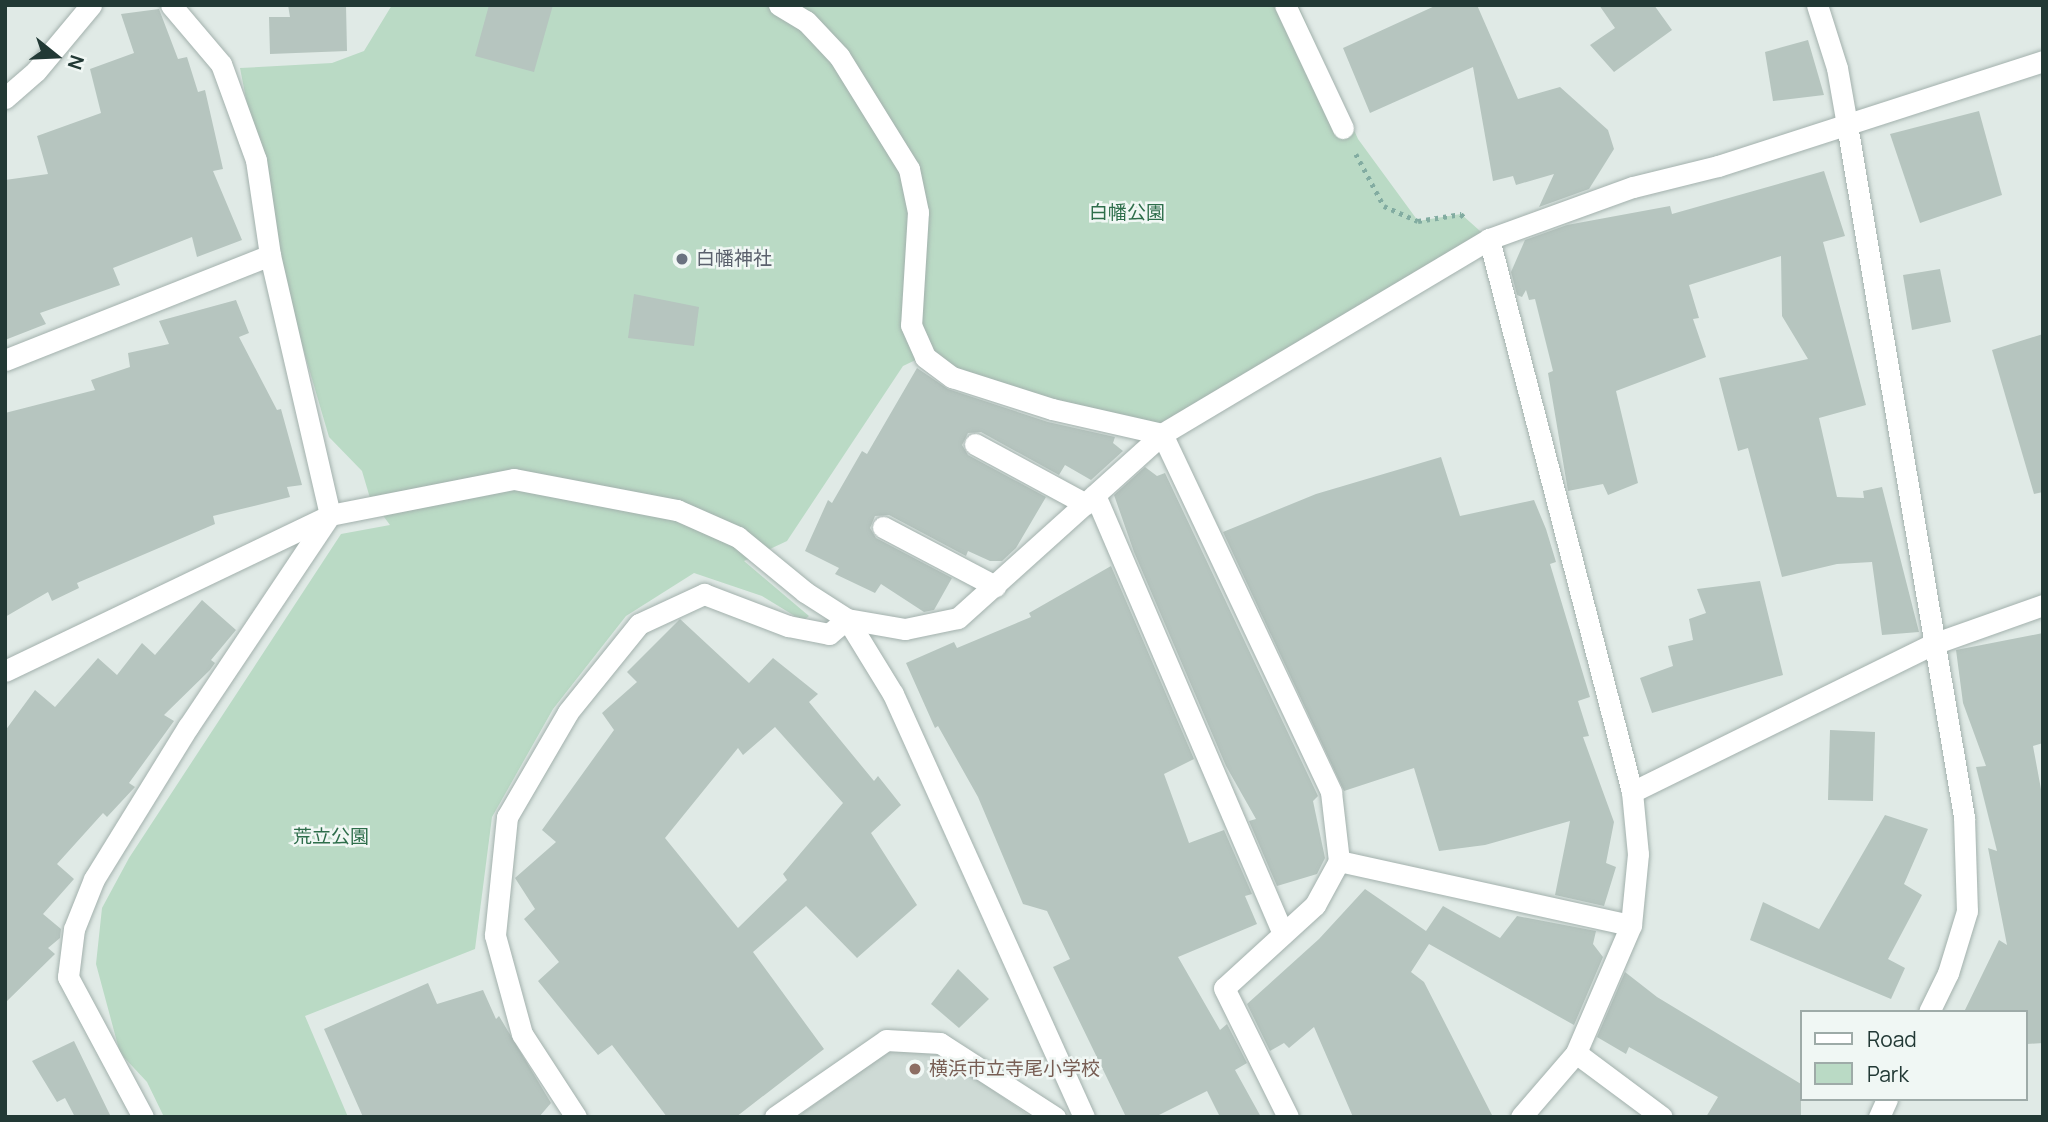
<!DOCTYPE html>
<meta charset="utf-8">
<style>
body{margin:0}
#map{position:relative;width:2048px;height:1122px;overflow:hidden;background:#e0eae6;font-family:Manrope,"Noto Sans JP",sans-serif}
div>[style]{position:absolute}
.built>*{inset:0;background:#cedad5}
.green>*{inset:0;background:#badac5}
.building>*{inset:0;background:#b6c5bf}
.path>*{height:4.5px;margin-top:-2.25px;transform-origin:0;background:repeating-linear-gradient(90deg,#82aca1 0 3.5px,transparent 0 8.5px)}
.roads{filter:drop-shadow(0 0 2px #a3b1ad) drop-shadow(0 0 2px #a3b1ad)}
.lane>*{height:21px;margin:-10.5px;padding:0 10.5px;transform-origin:10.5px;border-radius:10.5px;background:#fff}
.street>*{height:21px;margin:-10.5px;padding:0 10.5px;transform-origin:10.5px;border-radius:10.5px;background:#fff}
.secondary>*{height:21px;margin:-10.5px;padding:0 10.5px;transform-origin:10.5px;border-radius:10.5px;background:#fff}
.dots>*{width:19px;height:19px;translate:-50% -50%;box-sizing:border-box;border:4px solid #f0f7f4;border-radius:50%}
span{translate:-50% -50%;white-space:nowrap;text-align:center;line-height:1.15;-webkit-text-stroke:5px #f0f7f4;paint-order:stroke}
.park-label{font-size:19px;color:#2e6e4b}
.worship-label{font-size:19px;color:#5b616d}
.left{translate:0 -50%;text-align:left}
.education-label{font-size:19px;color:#785e54}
.frame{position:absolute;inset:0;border:7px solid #223935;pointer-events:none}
.legend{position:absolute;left:1800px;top:1010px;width:228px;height:91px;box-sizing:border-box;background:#f0f7f4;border:2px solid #9eaba8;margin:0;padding:9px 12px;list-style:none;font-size:21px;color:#223935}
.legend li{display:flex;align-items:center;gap:14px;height:35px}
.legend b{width:35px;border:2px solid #9eaba8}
.north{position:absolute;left:21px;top:21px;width:70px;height:70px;-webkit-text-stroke:5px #f0f7f4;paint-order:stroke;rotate:108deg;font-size:19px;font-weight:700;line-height:28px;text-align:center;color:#223935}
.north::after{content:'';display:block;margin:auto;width:24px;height:32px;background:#223935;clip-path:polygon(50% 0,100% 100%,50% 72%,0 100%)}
</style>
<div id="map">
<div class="built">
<i style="clip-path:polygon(890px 1050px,940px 1053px,1031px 1117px,797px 1117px)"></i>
</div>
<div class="green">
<i style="clip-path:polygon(392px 5px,1298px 5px,1358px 139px,1418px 221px,1461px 214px,1489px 239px,1162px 434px,1052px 409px,924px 356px,903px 366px,787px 541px,744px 561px,809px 616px,803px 621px,762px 596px,694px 573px,626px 616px,553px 709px,492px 817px,475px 949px,305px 1016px,348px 1117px,164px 1117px,147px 1082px,120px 1053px,96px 964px,102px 908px,129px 858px,341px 534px,390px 525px,370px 498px,362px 471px,329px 437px,279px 266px,240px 68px,332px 63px,364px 51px)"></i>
</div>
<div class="building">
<i style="clip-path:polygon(288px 5px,346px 5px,347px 51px,270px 54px,269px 17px,290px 17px)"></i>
<i style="clip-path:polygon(489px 5px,553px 5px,534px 72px,475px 56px)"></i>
<i style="clip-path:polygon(1437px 5px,1477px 5px,1518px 99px,1560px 87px,1608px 130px,1614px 149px,1589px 189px,1539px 207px,1554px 174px,1516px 185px,1513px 176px,1493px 181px,1473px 67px,1370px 113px,1343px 48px)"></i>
<i style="clip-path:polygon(1599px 5px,1654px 5px,1672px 30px,1614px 72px,1590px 45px,1615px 28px)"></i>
<i style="clip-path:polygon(159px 9px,178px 59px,187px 57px,198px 92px,205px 90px,223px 169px,213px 171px,242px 240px,197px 257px,192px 237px,113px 268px,120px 285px,40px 313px,46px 324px,5px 340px,5px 180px,48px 174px,37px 136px,101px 113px,90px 69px,134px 53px,121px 14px)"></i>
<i style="clip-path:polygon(1808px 40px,1824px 95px,1773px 101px,1765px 52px)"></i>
<i style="clip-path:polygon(1979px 111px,2002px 195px,1920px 223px,1890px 134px)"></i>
<i style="clip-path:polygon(1824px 171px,1845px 236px,1823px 242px,1866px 405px,1819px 418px,1837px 497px,1864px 498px,1863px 491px,1882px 487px,1919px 632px,1882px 635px,1872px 562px,1837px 564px,1782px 577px,1748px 448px,1738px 451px,1719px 378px,1808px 359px,1782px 316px,1781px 256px,1689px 285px,1699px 318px,1693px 319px,1706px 357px,1616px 391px,1638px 483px,1608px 495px,1603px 484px,1568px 491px,1548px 373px,1553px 371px,1535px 299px,1529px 300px,1526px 290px,1522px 297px,1517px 295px,1511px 272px,1525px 240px,1567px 225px,1670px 206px,1672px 214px)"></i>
<i style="clip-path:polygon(1940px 269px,1951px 322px,1912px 330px,1903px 275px)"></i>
<i style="clip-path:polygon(634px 294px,699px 307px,694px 346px,628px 338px)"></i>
<i style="clip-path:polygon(236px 300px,249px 333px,239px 337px,277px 410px,281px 409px,302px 485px,287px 487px,290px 497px,213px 516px,215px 524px,77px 583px,79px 588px,52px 601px,48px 592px,5px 617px,5px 413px,95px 390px,91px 380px,130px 367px,128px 353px,169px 344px,159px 321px)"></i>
<i style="clip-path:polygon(2043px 334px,2043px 492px,2034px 494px,1992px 350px)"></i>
<i style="clip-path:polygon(917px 368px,948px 389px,1048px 422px,1115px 437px,1113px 443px,1123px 451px,1091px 480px,1065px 465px,1059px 475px,981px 432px,968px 433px,962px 445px,968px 455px,1046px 497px,1016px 548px,1002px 561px,990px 561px,968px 551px,966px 556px,889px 515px,875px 516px,870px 528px,876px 538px,952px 578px,934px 610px,924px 612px,881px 584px,875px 593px,835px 574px,839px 568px,805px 551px,828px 500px,832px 503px,862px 451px,867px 454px)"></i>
<i style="clip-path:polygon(1441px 457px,1460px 516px,1534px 500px,1546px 529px,1556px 562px,1550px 564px,1590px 697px,1578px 701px,1589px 736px,1583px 737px,1614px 822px,1606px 863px,1616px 867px,1604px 906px,1555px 895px,1570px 821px,1485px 845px,1439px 851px,1414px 768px,1344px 791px,1223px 532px,1316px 494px)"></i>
<i style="clip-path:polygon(1145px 467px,1157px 476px,1165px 473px,1318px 796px,1313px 801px,1325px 858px,1317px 874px,1277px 886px,1249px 821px,1256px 819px,1226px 766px,1134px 552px,1114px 495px)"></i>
<i style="clip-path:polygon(1111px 566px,1194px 759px,1164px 774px,1189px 843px,1224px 830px,1252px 894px,1245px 896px,1257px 924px,1178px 957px,1220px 1030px,1227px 1024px,1247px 1063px,1235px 1070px,1261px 1117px,1220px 1117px,1207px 1091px,1155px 1117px,1126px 1117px,1053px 967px,1070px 959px,1047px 911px,1023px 904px,978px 797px,938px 726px,935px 728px,906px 663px,954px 642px,957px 648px,1031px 617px,1029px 613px)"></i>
<i style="clip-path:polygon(1760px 581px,1783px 675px,1652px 713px,1640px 678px,1673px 666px,1668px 646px,1693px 640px,1689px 619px,1706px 613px,1697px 589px)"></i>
<i style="clip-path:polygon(202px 600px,236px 630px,211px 660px,215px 663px,210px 670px,164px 715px,174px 721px,129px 783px,135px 787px,107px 817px,103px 813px,57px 864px,74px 879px,43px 914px,61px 929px,60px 938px,48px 948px,55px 954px,5px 1003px,5px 731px,35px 690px,55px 707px,98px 658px,117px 675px,142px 643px,155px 655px)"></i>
<i style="clip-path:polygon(evenodd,680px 619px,749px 683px,773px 658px,818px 694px,809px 702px,874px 781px,878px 776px,901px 805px,871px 833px,917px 905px,857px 958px,806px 906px,753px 952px,824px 1049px,736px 1117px,667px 1117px,612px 1045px,598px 1055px,538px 981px,559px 962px,524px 919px,535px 909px,515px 878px,556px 842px,542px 830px,614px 730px,602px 713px,637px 682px,627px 672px,680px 619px,775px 727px,843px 803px,783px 874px,787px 880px,738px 928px,665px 838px,738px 748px,743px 755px,775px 727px)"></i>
<i style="clip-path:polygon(2043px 633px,2043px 743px,2033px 746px,2043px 800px,2043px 1043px,2027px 1044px,2025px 1012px,1964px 1012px,1999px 940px,2007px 945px,1988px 848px,1997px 851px,1976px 767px,1986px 766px,1963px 703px,1956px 650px)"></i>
<i style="clip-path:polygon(1830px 730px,1875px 732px,1873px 801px,1828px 800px)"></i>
<i style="clip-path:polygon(1885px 815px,1928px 829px,1904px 884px,1922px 895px,1888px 959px,1905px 968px,1891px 999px,1750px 940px,1763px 902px,1819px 929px)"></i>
<i style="clip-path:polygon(1365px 889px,1426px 931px,1443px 906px,1500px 938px,1517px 916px,1596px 931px,1593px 944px,1603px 957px,1574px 1025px,1429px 944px,1411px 972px,1424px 982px,1493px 1117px,1353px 1117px,1314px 1027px,1289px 1048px,1284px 1043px,1270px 1051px,1247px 1004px,1319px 939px)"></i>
<i style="clip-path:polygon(958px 969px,989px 999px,959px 1028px,931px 1004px)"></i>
<i style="clip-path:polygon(1625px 972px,1657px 997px,1801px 1084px,1801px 1117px,1706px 1117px,1718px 1097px,1629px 1047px,1626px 1054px,1597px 1037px)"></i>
<i style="clip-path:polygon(428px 983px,437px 1004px,483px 990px,496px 1019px,499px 1016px,551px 1103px,539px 1117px,363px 1117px,324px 1029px)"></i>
<i style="clip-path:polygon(74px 1041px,111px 1117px,75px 1117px,65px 1098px,57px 1102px,32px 1061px)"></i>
</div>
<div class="path">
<i style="left:1356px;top:154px;width:59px;rotate:61.7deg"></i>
<i style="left:1384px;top:206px;width:37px;rotate:24deg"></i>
<i style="left:1418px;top:221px;width:44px;rotate:-9.2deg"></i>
<i style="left:1461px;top:214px;width:6px;rotate:45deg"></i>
</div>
<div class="roads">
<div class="lane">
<i style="left:1162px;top:434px;width:396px;rotate:64.7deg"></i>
<i style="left:1331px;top:792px;width:69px;rotate:83.4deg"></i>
<i style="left:1339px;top:861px;width:50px;rotate:118.6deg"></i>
<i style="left:1315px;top:905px;width:123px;rotate:137.6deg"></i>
<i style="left:1224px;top:988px;width:144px;rotate:63.6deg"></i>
<i style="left:975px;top:444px;width:126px;rotate:28.4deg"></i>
<i style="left:1095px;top:495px;width:477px;rotate:66.8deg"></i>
<i style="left:883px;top:527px;width:127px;rotate:27.8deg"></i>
<i style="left:1339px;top:861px;width:299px;rotate:12.4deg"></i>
</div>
<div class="street">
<i style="left:779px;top:5px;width:31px;rotate:31deg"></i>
<i style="left:806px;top:21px;width:48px;rotate:46.7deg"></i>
<i style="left:839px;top:56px;width:133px;rotate:58.2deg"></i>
<i style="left:909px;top:169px;width:44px;rotate:78.2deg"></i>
<i style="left:918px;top:212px;width:113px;rotate:93.5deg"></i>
<i style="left:911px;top:325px;width:35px;rotate:66deg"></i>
<i style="left:925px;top:357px;width:34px;rotate:37deg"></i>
<i style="left:952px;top:377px;width:105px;rotate:17.7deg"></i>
<i style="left:1052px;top:409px;width:113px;rotate:12.8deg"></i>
<i style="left:1285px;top:5px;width:136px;rotate:64.8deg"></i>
<i style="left:1817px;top:5px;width:66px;rotate:72.4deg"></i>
<i style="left:1837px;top:68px;width:58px;rotate:80deg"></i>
<i style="left:1847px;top:125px;width:702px;rotate:80.4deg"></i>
<i style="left:1964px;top:817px;width:94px;rotate:88.2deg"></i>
<i style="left:1967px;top:911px;width:65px;rotate:107deg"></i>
<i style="left:1948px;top:973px;width:43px;rotate:116deg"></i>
<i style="left:5px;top:98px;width:41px;rotate:-41.1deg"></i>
<i style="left:36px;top:71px;width:86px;rotate:-50.2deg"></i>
<i style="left:1489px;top:239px;width:571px;rotate:75.5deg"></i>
<i style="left:1632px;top:792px;width:62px;rotate:84.5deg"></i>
<i style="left:1638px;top:854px;width:71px;rotate:95.6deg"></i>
<i style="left:1631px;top:925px;width:139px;rotate:113.3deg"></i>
<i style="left:1576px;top:1053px;width:84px;rotate:130.7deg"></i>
<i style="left:5px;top:360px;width:285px;rotate:-21.6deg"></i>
<i style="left:330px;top:515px;width:187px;rotate:-11.1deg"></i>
<i style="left:514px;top:479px;width:166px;rotate:10.8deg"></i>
<i style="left:677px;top:510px;width:67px;rotate:23.9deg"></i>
<i style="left:738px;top:537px;width:87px;rotate:39.4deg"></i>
<i style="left:805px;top:592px;width:50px;rotate:32.7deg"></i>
<i style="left:847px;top:619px;width:59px;rotate:9.8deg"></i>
<i style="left:905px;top:629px;width:54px;rotate:-11.7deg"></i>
<i style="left:958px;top:618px;width:275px;rotate:-42deg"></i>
<i style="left:1162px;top:434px;width:381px;rotate:-30.8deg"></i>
<i style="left:1489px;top:239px;width:153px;rotate:-19.9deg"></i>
<i style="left:1633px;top:187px;width:88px;rotate:-13.9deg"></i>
<i style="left:1718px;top:166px;width:342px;rotate:-17.9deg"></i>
<i style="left:847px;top:619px;width:88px;rotate:58.5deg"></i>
<i style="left:893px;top:694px;width:464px;rotate:65.7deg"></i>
<i style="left:1632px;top:792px;width:335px;rotate:-26.2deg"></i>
<i style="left:1933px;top:644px;width:117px;rotate:-19.5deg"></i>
<i style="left:1576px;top:1053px;width:107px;rotate:36.7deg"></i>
<i style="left:143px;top:1117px;width:159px;rotate:-118.2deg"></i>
<i style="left:68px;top:977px;width:48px;rotate:-82.9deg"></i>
<i style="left:74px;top:929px;width:54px;rotate:-68.2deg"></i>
<i style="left:94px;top:879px;width:179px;rotate:-58.3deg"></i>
<i style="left:188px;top:727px;width:255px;rotate:-56.2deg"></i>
<i style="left:330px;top:515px;width:267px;rotate:-103deg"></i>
<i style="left:270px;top:255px;width:96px;rotate:-98.4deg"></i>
<i style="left:256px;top:160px;width:102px;rotate:-110deg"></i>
<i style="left:221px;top:64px;width:77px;rotate:-130.3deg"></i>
<i style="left:576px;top:1117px;width:99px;rotate:-123deg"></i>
<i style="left:522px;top:1034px;width:103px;rotate:-105.3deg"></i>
<i style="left:495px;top:935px;width:119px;rotate:-84.2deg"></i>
<i style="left:507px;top:817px;width:121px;rotate:-59.8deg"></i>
<i style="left:568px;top:712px;width:113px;rotate:-51.1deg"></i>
<i style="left:639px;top:624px;width:72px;rotate:-24.8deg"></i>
<i style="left:704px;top:594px;width:90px;rotate:20.9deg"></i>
<i style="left:788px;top:626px;width:42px;rotate:11deg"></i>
<i style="left:829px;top:634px;width:23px;rotate:-40deg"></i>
<i style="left:775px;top:1117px;width:135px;rotate:-34.7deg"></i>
<i style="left:886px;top:1040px;width:54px;rotate:3.2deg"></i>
<i style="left:940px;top:1043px;width:137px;rotate:32.8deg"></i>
<i style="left:1879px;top:1117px;width:20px;rotate:-66deg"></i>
</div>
<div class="secondary">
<i style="left:5px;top:671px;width:361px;rotate:-25.6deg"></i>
</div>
</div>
<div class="dots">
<i style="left:682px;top:259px;background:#6b7280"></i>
<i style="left:915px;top:1069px;background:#8d6e63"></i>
</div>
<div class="park-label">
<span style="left:1127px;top:213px">白幡公園</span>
<span style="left:331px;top:837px">荒立公園</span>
</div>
<div class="worship-label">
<span class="left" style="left:696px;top:259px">白幡神社</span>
</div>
<div class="education-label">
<span class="left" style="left:929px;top:1069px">横浜市立寺尾小学校</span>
</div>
<div class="frame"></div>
<ul class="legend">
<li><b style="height:9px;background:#fff"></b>Road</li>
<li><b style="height:19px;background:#badac5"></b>Park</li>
</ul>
<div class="north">N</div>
</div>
